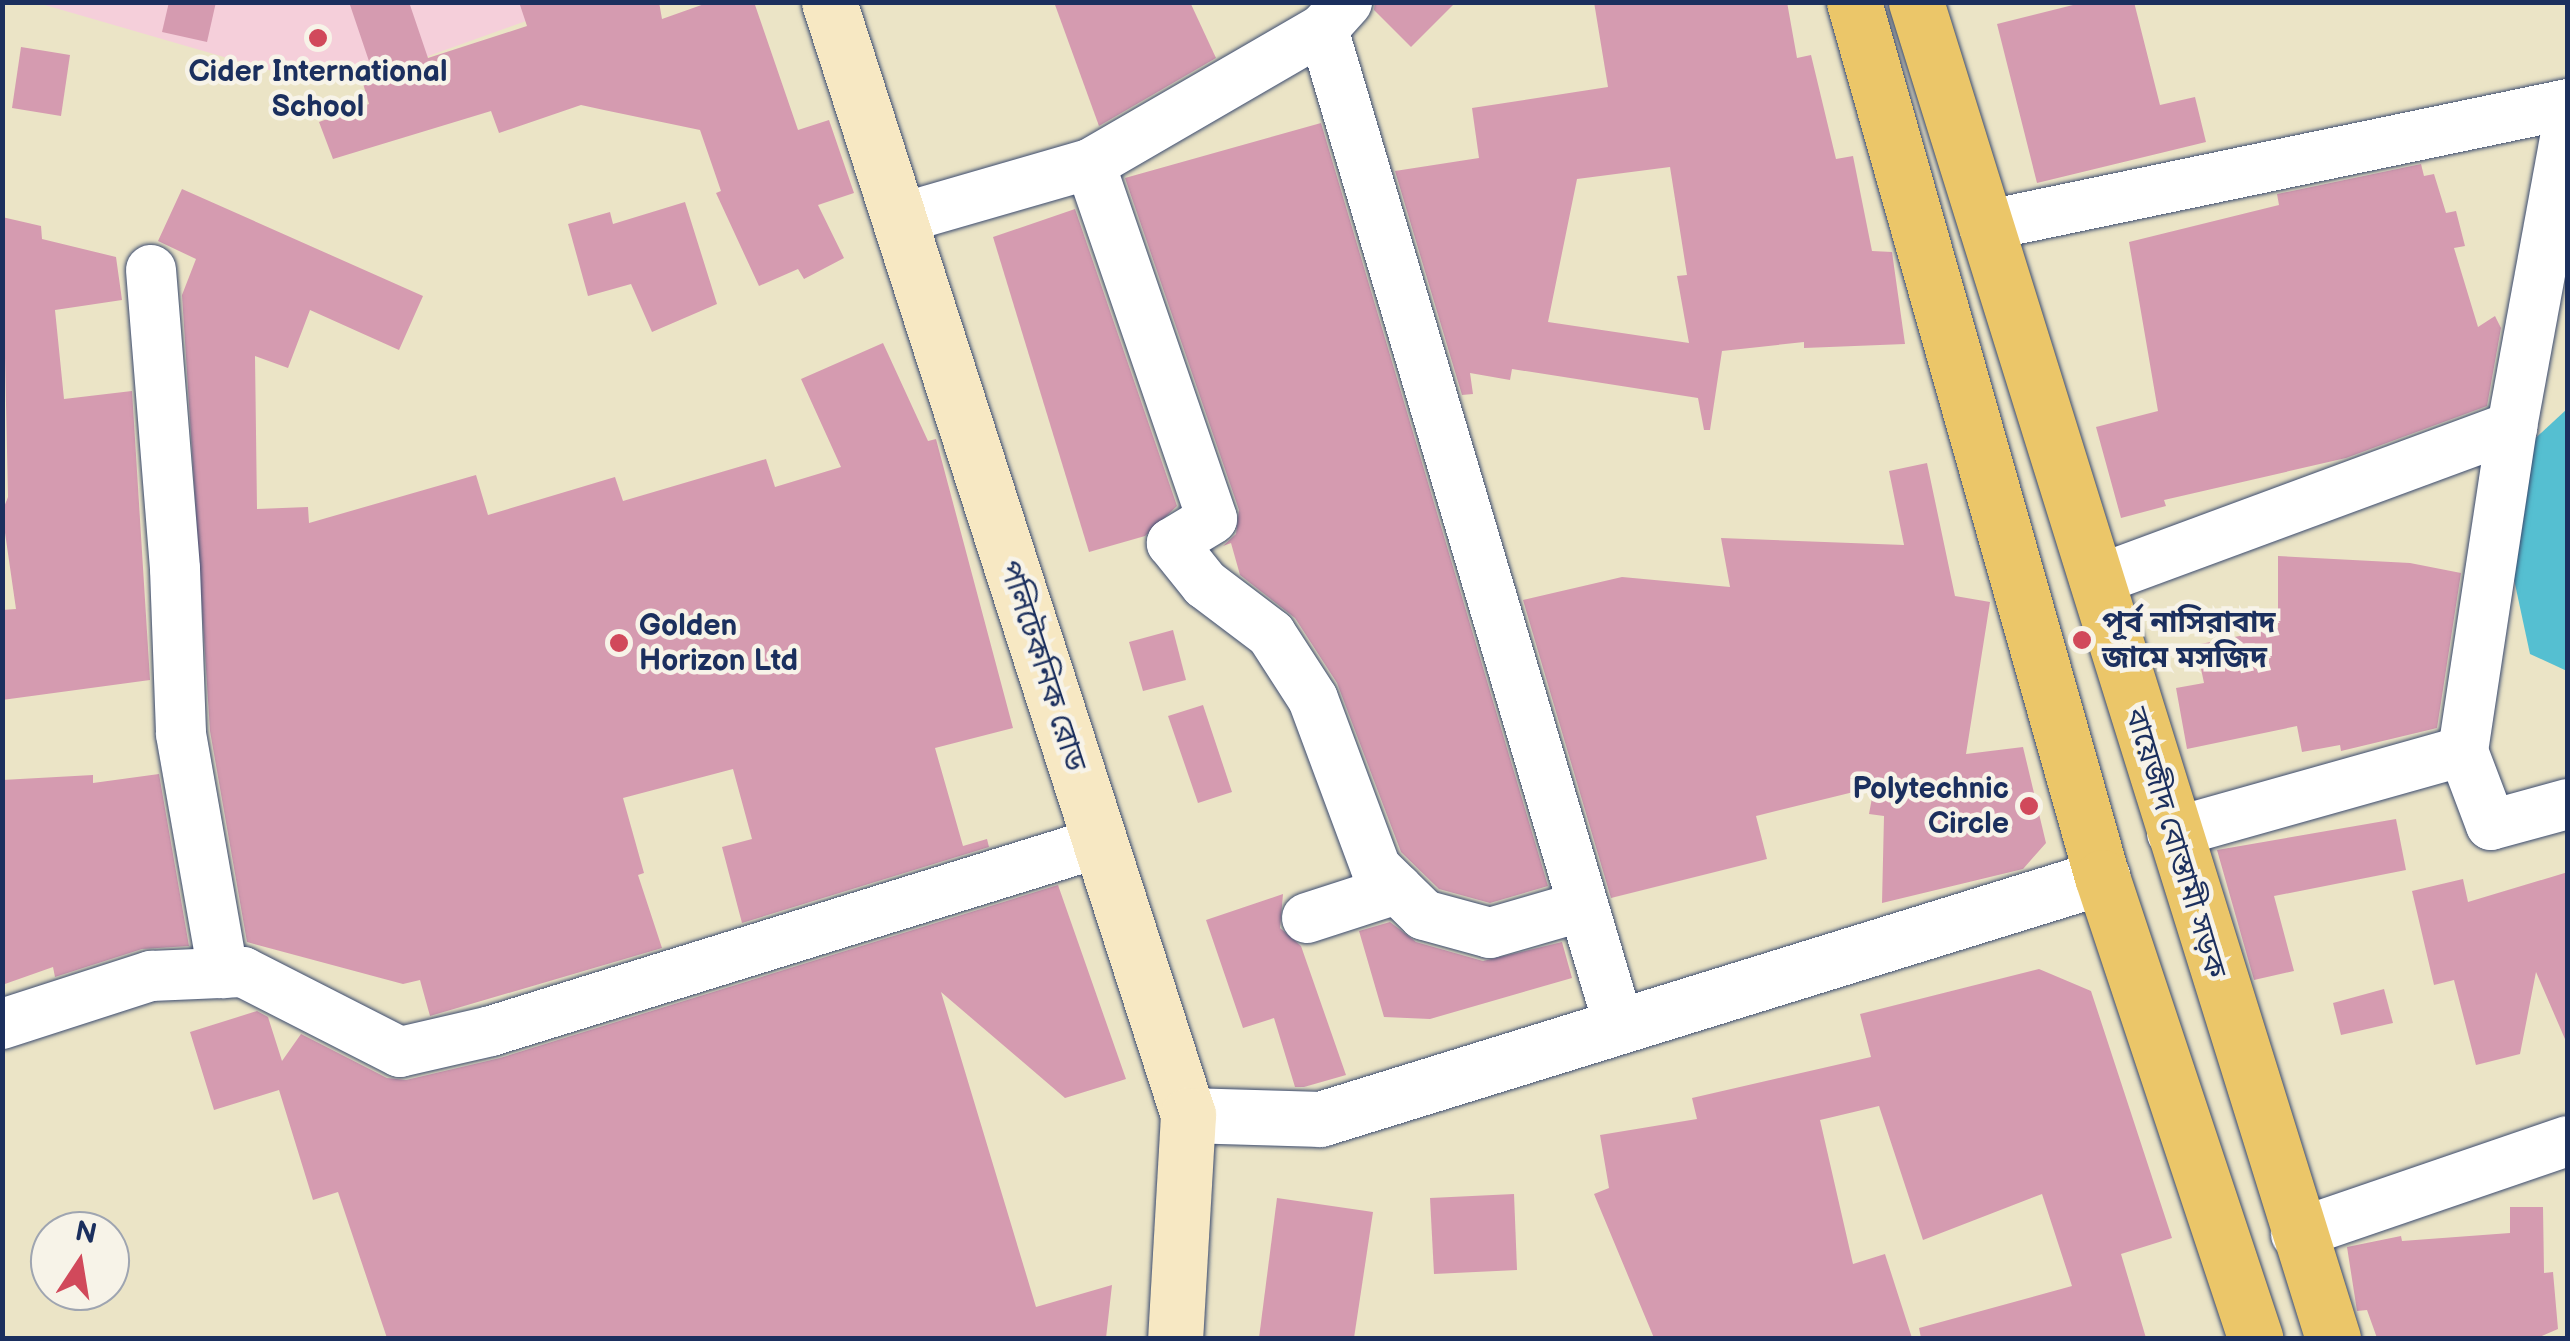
<!DOCTYPE html>
<meta charset="utf-8">
<style>
body{margin:0}
#map{position:relative;width:2570px;height:1341px;overflow:hidden;background:#ebe4c6;font-family:"Balsamiq Sans","Noto Sans Bengali",sans-serif}
div>[style]{position:absolute}
.built>*{inset:0;background:#f5cfda}
.water>*{inset:0;background:#55bfd1}
.building>*{inset:0;background:#d59bb0}
.roads{filter:drop-shadow(0 0 2px #3a4a6e) drop-shadow(0 0 2px #3a4a6e)}
.minor>*{height:50px;margin:-25px;padding:0 25px;transform-origin:25px;border-radius:25px;background:#fff}
.tertiary>*{height:55px;margin:-27.5px;padding:0 27.5px;transform-origin:27.5px;border-radius:27.5px;background:#fff}
.secondary>*{height:55px;margin:-27.5px;padding:0 27.5px;transform-origin:27.5px;border-radius:27.5px;background:#f7e8c3}
.primary>*{height:55px;margin:-27.5px;padding:0 27.5px;transform-origin:27.5px;border-radius:27.5px;background:#ebc669}
.dots>*{width:28px;height:28px;translate:-50% -50%;box-sizing:border-box;border:5px solid #f7f3e8;border-radius:50%}
span{translate:-50% -50%;white-space:nowrap;text-align:center;line-height:1.15;-webkit-text-stroke:9px #f7f3e8;paint-order:stroke}
.poi-label{font-size:30px;color:#1b2f5e;font-weight:700}
.left{translate:0 -50%;text-align:left}
.right{translate:-100% -50%;text-align:right}
.street-label{font-size:30px;color:#1b2f5e}
.frame{position:absolute;inset:0;border:5px solid #1b2f5e;pointer-events:none}
.north{position:absolute;left:30px;top:1211px;width:100px;height:100px;box-sizing:border-box;background:#f7f3e8;border:2px solid #9fa5b1;border-radius:50%;rotate:12deg;font-size:28px;font-weight:700;line-height:40px;text-align:center;color:#1b2f5e}
.north::after{content:'';display:block;margin:auto;width:35px;height:45px;background:#d1495b;clip-path:polygon(50% 0,100% 100%,50% 72%,0 100%)}
</style>
<div id="map">
<div class="built">
<i style="clip-path:polygon(38px 3px,576px 3px,420px 59px,307px 81px)"></i>
</div>
<div class="water">
<i style="clip-path:polygon(2567px 409px,2567px 671px,2530px 654px,2503px 528px,2515px 457px)"></i>
</div>
<div class="building">
<i style="clip-path:polygon(169px 2px,216px 2px,207px 42px,162px 32px)"></i>
<i style="clip-path:polygon(349px 2px,409px 2px,428px 58px,527px 26px,519px 2px,659px 2px,662px 19px,710px 2px,754px 2px,798px 130px,829px 120px,854px 193px,818px 205px,844px 258px,804px 279px,798px 269px,759px 286px,716px 193px,721px 191px,700px 130px,604px 110px,581px 105px,499px 133px,491px 111px,333px 159px,319px 122px,369px 104px,362px 80px,374px 76px)"></i>
<i style="clip-path:polygon(1054px 2px,1190px 2px,1216px 58px,1099px 126px)"></i>
<i style="clip-path:polygon(1375px 2px,1456px 2px,1411px 47px,1374px 10px)"></i>
<i style="clip-path:polygon(evenodd,1594px 2px,1787px 2px,1797px 58px,1811px 55px,1836px 159px,1853px 156px,1872px 251px,1892px 252px,1905px 344px,1804px 348px,1804px 342px,1722px 351px,1710px 430px,1704px 430px,1698px 398px,1512px 369px,1510px 380px,1470px 373px,1473px 394px,1462px 395px,1395px 171px,1479px 158px,1472px 108px,1608px 87px,1594px 2px,1670px 167px,1687px 275px,1677px 276px,1689px 343px,1548px 322px,1577px 179px,1670px 167px)"></i>
<i style="clip-path:polygon(2085px 2px,2134px 2px,2160px 105px,2195px 97px,2206px 142px,2037px 183px,1997px 24px)"></i>
<i style="clip-path:polygon(21px 47px,70px 55px,61px 116px,12px 108px)"></i>
<i style="clip-path:polygon(1321px 123px,1548px 886px,1490px 903px,1439px 889px,1401px 852px,1337px 683px,1295px 618px,1240px 575px,1231px 543px,1223px 546px,1236px 534px,1239px 510px,1125px 178px)"></i>
<i style="clip-path:polygon(2421px 164px,2424px 176px,2434px 174px,2446px 213px,2456px 211px,2465px 246px,2454px 248px,2478px 327px,2495px 316px,2501px 328px,2487px 406px,2346px 458px,2164px 500px,2166px 506px,2121px 518px,2096px 427px,2158px 411px,2129px 242px,2279px 205px,2277px 194px)"></i>
<i style="clip-path:polygon(182px 189px,423px 296px,399px 350px,310px 310px,288px 368px,255px 356px,257px 509px,308px 507px,309px 523px,476px 475px,488px 515px,615px 477px,623px 501px,766px 459px,775px 487px,841px 467px,801px 379px,883px 343px,928px 441px,936px 439px,1013px 728px,935px 748px,963px 846px,987px 839px,989px 847px,742px 923px,722px 847px,752px 839px,733px 769px,623px 798px,644px 873px,638px 875px,662px 948px,430px 1016px,420px 980px,403px 984px,247px 942px,210px 731px,182px 295px,196px 259px,158px 241px)"></i>
<i style="clip-path:polygon(685px 202px,717px 304px,652px 332px,631px 284px,588px 296px,568px 224px,610px 212px,613px 224px)"></i>
<i style="clip-path:polygon(1075px 209px,1177px 506px,1145px 536px,1089px 552px,993px 237px)"></i>
<i style="clip-path:polygon(2px 217px,41px 226px,42px 239px,116px 257px,122px 300px,55px 310px,64px 399px,132px 391px,150px 680px,2px 700px,2px 610px,16px 609px,2px 512px,8px 497px)"></i>
<i style="clip-path:polygon(1927px 463px,1955px 596px,1990px 602px,1966px 754px,2023px 747px,2046px 843px,2023px 869px,1882px 903px,1884px 816px,1869px 814px,1874px 787px,1756px 816px,1767px 859px,1611px 898px,1523px 600px,1622px 577px,1730px 587px,1721px 538px,1904px 545px,1889px 471px)"></i>
<i style="clip-path:polygon(2278px 556px,2410px 563px,2461px 573px,2437px 728px,2341px 751px,2340px 745px,2302px 752px,2297px 726px,2187px 749px,2176px 688px,2204px 683px,2196px 645px,2278px 628px)"></i>
<i style="clip-path:polygon(1173px 630px,1186px 680px,1143px 691px,1129px 642px)"></i>
<i style="clip-path:polygon(1203px 705px,1232px 792px,1198px 803px,1168px 716px)"></i>
<i style="clip-path:polygon(159px 774px,189px 946px,142px 949px,55px 977px,53px 967px,2px 985px,2px 780px,93px 775px,93px 783px)"></i>
<i style="clip-path:polygon(2396px 819px,2406px 870px,2274px 896px,2294px 971px,2254px 980px,2217px 850px)"></i>
<i style="clip-path:polygon(2568px 872px,2568px 1046px,2536px 972px,2520px 1054px,2476px 1065px,2454px 980px,2434px 985px,2412px 891px,2463px 879px,2468px 902px)"></i>
<i style="clip-path:polygon(1058px 885px,1126px 1079px,1065px 1098px,941px 992px,1036px 1307px,1112px 1285px,1106px 1338px,387px 1338px,338px 1192px,313px 1200px,279px 1090px,214px 1110px,190px 1032px,257px 1011px,268px 1017px,282px 1061px,301px 1034px,387px 1078px,406px 1080px,500px 1058px)"></i>
<i style="clip-path:polygon(1283px 894px,1280px 928px,1301px 946px,1346px 1075px,1304px 1087px,1295px 1087px,1274px 1018px,1243px 1028px,1206px 920px)"></i>
<i style="clip-path:polygon(1390px 922px,1416px 942px,1483px 961px,1562px 942px,1572px 978px,1430px 1019px,1384px 1017px,1359px 931px)"></i>
<i style="clip-path:polygon(2039px 969px,2091px 991px,2172px 1238px,2121px 1254px,2146px 1338px,1921px 1338px,1919px 1328px,2072px 1286px,2042px 1194px,1923px 1240px,1879px 1106px,1820px 1120px,1853px 1264px,1885px 1254px,1912px 1338px,1654px 1338px,1594px 1194px,1609px 1188px,1600px 1135px,1697px 1119px,1692px 1098px,1871px 1057px,1860px 1014px)"></i>
<i style="clip-path:polygon(2384px 989px,2393px 1023px,2341px 1035px,2333px 1003px)"></i>
<i style="clip-path:polygon(1514px 1194px,1517px 1270px,1434px 1274px,1430px 1198px)"></i>
<i style="clip-path:polygon(1277px 1198px,1373px 1212px,1354px 1338px,1259px 1338px)"></i>
<i style="clip-path:polygon(2510px 1207px,2543px 1207px,2544px 1273px,2553px 1272px,2558px 1329px,2537px 1338px,2377px 1338px,2367px 1310px,2357px 1311px,2347px 1247px,2401px 1236px,2402px 1241px,2510px 1233px)"></i>
</div>
<div class="roads">
<div class="minor">
<i style="left:1323px;top:29px;width:1040px;rotate:73.46deg"></i>
<i style="left:1090px;top:164px;width:375px;rotate:71deg"></i>
<i style="left:1212px;top:519px;width:47px;rotate:149deg"></i>
<i style="left:1172px;top:543px;width:53px;rotate:51.2deg"></i>
<i style="left:1205px;top:584px;width:83px;rotate:37.1deg"></i>
<i style="left:1271px;top:634px;width:77px;rotate:57.1deg"></i>
<i style="left:1313px;top:699px;width:180px;rotate:69.6deg"></i>
<i style="left:1376px;top:868px;width:67px;rotate:44.4deg"></i>
<i style="left:1424px;top:915px;width:68px;rotate:15.3deg"></i>
<i style="left:1490px;top:933px;width:97px;rotate:-16.2deg"></i>
<i style="left:899px;top:219px;width:199px;rotate:-16.1deg"></i>
<i style="left:1090px;top:164px;width:269px;rotate:-30.1deg"></i>
<i style="left:1323px;top:29px;width:36px;rotate:-48deg"></i>
<i style="left:1984px;top:226px;width:597px;rotate:-11.8deg"></i>
<i style="left:151px;top:270px;width:300px;rotate:85.4deg"></i>
<i style="left:175px;top:569px;width:165px;rotate:87.9deg"></i>
<i style="left:181px;top:734px;width:243px;rotate:80deg"></i>
<i style="left:2095px;top:581px;width:445px;rotate:-20.3deg"></i>
<i style="left:2463px;top:751px;width:328px;rotate:-81.4deg"></i>
<i style="left:2512px;top:427px;width:309px;rotate:-79.6deg"></i>
<i style="left:2172px;top:833px;width:302px;rotate:-15.7deg"></i>
<i style="left:2463px;top:751px;width:79px;rotate:69.3deg"></i>
<i style="left:2491px;top:825px;width:80px;rotate:-15.3deg"></i>
<i style="left:1307px;top:918px;width:95px;rotate:-17.9deg"></i>
<i style="left:2px;top:1024px;width:157px;rotate:-17.9deg"></i>
<i style="left:151px;top:976px;width:92px;rotate:-2.5deg"></i>
<i style="left:243px;top:972px;width:176px;rotate:27deg"></i>
<i style="left:400px;top:1052px;width:93px;rotate:-13deg"></i>
<i style="left:491px;top:1031px;width:635px;rotate:-17.21deg"></i>
<i style="left:2296px;top:1234px;width:287px;rotate:-18.9deg"></i>
</div>
<div class="tertiary">
<i style="left:1188px;top:1115px;width:132px;rotate:1.7deg"></i>
<i style="left:1320px;top:1119px;width:819px;rotate:-17.2deg"></i>
</div>
<div class="secondary">
<i style="left:829px;top:2px;width:1169px;rotate:72.12deg"></i>
<i style="left:1188px;top:1115px;width:223px;rotate:93.3deg"></i>
</div>
<div class="primary">
<i style="left:1854px;top:2px;width:909px;rotate:74.18deg"></i>
<i style="left:2102px;top:877px;width:486px;rotate:71.6deg"></i>
<i style="left:1916px;top:2px;width:1400px;rotate:72.67deg"></i>
</div>
</div>
<div class="dots">
<i style="left:318px;top:38px;background:#d1495b"></i>
<i style="left:2082px;top:640px;background:#d1495b"></i>
<i style="left:619px;top:643px;background:#d1495b"></i>
<i style="left:2029px;top:806px;background:#d1495b"></i>
</div>
<div class="poi-label">
<span style="left:318px;top:89px">Cider International<br>School</span>
<span class="left" style="left:2102px;top:640px">পূর্ব নাসিরাবাদ<br>জামে মসজিদ</span>
<span class="left" style="left:639px;top:643px">Golden<br>Horizon Ltd</span>
<span class="right" style="left:2009px;top:806px">Polytechnic<br>Circle</span>
</div>
<div class="street-label">
<span style="left:1042px;top:666px;rotate:72deg">পলিটেকনিক রোড</span>
<span style="left:2175px;top:843px;rotate:73deg">বায়েজীদ বোস্তামী সড়ক</span>
</div>
<div class="frame"></div>
<div class="north">N</div>
</div>
